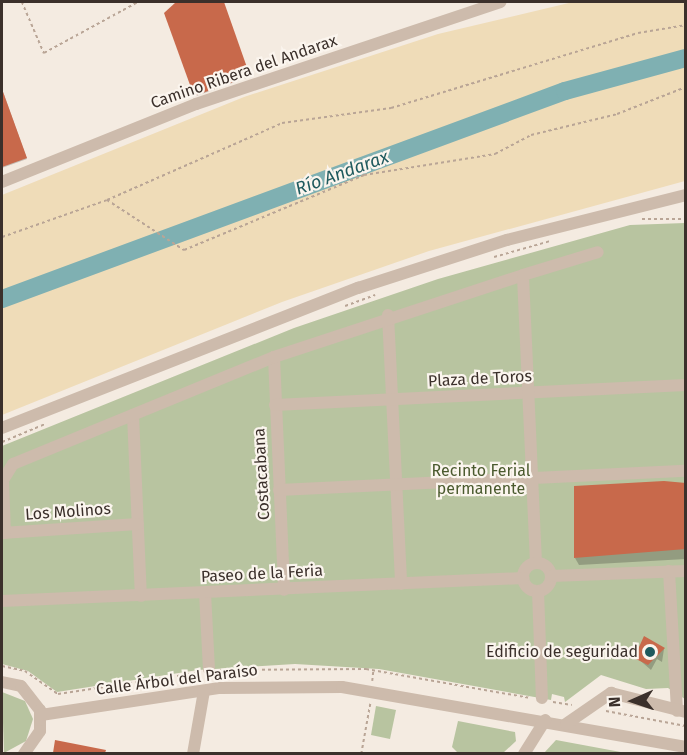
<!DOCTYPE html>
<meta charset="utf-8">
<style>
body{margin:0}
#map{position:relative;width:687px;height:755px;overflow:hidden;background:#f4ebe1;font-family:"Fira Sans",sans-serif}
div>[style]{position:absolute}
.green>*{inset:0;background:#b8c4a0}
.sand>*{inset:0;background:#efdcb8}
.shadow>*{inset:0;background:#0003}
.river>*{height:18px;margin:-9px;padding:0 9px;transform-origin:9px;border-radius:9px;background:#7fb0b2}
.building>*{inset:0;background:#c8694b}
.path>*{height:1.5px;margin-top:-0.75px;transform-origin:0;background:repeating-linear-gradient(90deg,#b9a596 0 3px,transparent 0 6px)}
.minor>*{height:12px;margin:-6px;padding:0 6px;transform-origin:6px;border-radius:6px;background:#cdbbac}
.minor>.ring{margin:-6px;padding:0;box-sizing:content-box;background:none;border:12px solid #cdbbac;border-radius:50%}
.dots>*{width:16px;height:16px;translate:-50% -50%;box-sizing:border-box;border:3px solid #fbf5ee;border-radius:50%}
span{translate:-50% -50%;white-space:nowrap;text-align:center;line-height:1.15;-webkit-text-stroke:4.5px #fbf5ee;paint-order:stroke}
.street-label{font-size:16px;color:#3b302b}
.park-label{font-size:16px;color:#4a5a2e}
.poi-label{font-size:16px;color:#3b302b}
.right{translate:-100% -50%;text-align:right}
.water-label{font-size:18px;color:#1f5a5e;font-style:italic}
.frame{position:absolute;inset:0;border:3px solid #3b302b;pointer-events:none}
.north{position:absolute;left:603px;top:671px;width:60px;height:60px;-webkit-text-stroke:4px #fbf5ee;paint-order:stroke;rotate:267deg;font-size:16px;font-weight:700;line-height:24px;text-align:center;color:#3b302b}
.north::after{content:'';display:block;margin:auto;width:21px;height:27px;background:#3b302b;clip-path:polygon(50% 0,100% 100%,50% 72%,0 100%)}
</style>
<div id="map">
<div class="green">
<i style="clip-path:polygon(685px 223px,685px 699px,668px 688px,646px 689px,601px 675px,565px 702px,564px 697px,552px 694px,551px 700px,379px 669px,295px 664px,198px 670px,57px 692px,28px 671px,2px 664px,2px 446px,294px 328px,438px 279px,630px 225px)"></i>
<i style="clip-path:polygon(2px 692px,25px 701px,33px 719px,26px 741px,4px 753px)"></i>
<i style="clip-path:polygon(376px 706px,396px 710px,390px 739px,371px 735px)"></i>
<i style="clip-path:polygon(458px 721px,515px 732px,516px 741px,503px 753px,458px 753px,452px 747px)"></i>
<i style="clip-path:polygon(556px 740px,626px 753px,544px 753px)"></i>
</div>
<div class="sand">
<i style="clip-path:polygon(573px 2px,685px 2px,685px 181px,429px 251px,282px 302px,2px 415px,2px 195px,244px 97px,438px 34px)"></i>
</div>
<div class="shadow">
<i style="clip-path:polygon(177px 2px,223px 2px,249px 77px,196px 96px,165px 14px)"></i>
<i style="clip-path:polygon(2px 89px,27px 159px,2px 168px)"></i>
<i style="clip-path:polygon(686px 483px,686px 559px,579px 565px,575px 558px)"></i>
<i style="clip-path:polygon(664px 649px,662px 662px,657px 659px,651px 670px,636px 657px)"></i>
<i style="clip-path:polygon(56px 742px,91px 748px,94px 754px,54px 754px)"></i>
</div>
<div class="river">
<i style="left:2px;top:299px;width:600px;rotate:-20.28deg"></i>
<i style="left:565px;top:91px;width:125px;rotate:-15.3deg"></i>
</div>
<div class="building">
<i style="clip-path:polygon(176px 2px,224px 2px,250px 76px,194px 96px,164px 13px)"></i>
<i style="clip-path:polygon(2px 89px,27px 158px,2px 167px)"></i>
<i style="clip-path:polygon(664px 481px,686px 483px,686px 549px,574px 558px,574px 486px)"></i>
<i style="clip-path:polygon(644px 636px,665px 648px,648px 665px,634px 658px)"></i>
<i style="clip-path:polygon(55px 740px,106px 750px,105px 753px,53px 753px)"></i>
</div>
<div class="path">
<i style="left:22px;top:2px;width:56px;rotate:66.7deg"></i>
<i style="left:44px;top:53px;width:107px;rotate:-28.5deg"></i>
<i style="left:107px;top:200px;width:92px;rotate:33deg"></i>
<i style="left:184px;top:250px;width:195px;rotate:-22.6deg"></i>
<i style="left:364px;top:175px;width:133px;rotate:-9.1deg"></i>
<i style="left:495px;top:154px;width:41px;rotate:-27.8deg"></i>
<i style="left:531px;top:135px;width:89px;rotate:-13.7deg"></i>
<i style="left:617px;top:114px;width:74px;rotate:-21.4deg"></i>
<i style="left:642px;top:219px;width:44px"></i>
<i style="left:2px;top:237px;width:111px;rotate:-19.4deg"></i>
<i style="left:107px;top:200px;width:191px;rotate:-23.7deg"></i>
<i style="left:282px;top:123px;width:110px;rotate:-7.8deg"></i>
<i style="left:391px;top:108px;width:258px;rotate:-16.9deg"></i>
<i style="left:638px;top:33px;width:49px;rotate:-9.5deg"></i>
<i style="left:494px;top:257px;width:58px;rotate:-15.9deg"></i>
<i style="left:345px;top:306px;width:32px;rotate:-20deg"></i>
<i style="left:2px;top:442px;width:47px;rotate:-22.7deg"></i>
<i style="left:2px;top:666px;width:24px;rotate:12deg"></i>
<i style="left:25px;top:671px;width:40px;rotate:34.9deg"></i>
<i style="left:58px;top:694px;width:141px;rotate:-8.6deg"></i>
<i style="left:220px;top:670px;width:146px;rotate:-0.4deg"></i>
<i style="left:366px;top:669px;width:167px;rotate:10deg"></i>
<i style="left:372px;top:681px;width:10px;rotate:-84deg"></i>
<i style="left:553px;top:702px;width:19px;rotate:9deg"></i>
<i style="left:606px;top:711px;width:81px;rotate:10.6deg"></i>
<i style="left:361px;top:754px;width:51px;rotate:-79.8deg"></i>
</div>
<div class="minor">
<i style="left:2px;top:182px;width:209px;rotate:-21.9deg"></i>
<i style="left:196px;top:104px;width:321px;rotate:-18.5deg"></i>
<i style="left:388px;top:315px;width:269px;rotate:87.2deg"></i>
<i style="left:274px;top:357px;width:233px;rotate:87.5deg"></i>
<i style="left:275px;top:405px;width:411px;rotate:-2.8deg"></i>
<i style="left:133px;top:415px;width:181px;rotate:87.5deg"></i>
<i style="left:2px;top:428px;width:383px;rotate:-21.5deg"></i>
<i style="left:358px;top:288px;width:157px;rotate:-17.9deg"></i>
<i style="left:507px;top:240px;width:185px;rotate:-14.1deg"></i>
<i style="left:279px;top:490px;width:407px;rotate:-2.7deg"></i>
<i style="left:2px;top:533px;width:136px;rotate:-3.8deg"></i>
<i style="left:5px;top:533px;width:53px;rotate:-92.2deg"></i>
<i style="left:3px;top:480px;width:19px;rotate:-58deg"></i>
<i style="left:13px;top:464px;width:282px;rotate:-22.3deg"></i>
<i style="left:274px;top:357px;width:262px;rotate:-18.2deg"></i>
<i style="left:536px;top:563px;width:288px;rotate:-92.6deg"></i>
<i style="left:523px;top:275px;width:78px;rotate:-17deg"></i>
<i class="ring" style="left:523px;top:563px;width:16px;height:16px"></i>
<i style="left:669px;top:571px;width:140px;rotate:86.7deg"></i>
<i style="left:551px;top:576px;width:135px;rotate:-2.1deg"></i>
<i style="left:538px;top:591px;width:107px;rotate:87.9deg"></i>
<i style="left:205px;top:593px;width:76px;rotate:87deg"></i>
<i style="left:2px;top:601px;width:522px;rotate:-2.53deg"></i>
<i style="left:2px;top:682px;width:19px;rotate:12deg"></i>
<i style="left:21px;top:686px;width:31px;rotate:52deg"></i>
<i style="left:40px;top:710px;width:21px;rotate:90deg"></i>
<i style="left:40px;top:731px;width:28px;rotate:125deg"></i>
<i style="left:41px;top:715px;width:181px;rotate:-8.6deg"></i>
<i style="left:220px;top:688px;width:122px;rotate:-0.5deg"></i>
<i style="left:342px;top:687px;width:349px;rotate:9.9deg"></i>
<i style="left:566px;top:724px;width:55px;rotate:-34.6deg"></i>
<i style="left:611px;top:693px;width:77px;rotate:14.2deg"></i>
<i style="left:193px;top:754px;width:64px;rotate:-80.1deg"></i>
<i style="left:524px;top:754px;width:40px;rotate:-58deg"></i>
</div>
<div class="dots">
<i style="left:650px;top:652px;background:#1f5a5e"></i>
</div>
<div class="street-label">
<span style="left:244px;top:72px;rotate:-19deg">Camino Ribera del Andarax</span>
<span style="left:480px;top:379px;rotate:-3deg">Plaza de Toros</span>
<span style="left:262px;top:474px;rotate:-93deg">Costacabana</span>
<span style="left:68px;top:512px;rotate:-4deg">Los Molinos</span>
<span style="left:262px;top:574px;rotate:-3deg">Paseo de la Feria</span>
<span style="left:177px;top:680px;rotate:-7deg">Calle Árbol del Paraíso</span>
</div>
<div class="park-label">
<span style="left:481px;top:480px">Recinto Ferial<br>permanente</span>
</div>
<div class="poi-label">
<span class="right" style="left:638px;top:652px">Edificio de seguridad</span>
</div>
<div class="water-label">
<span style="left:342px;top:173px;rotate:-20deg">Río Andarax</span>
</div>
<div class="frame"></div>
<div class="north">N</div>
</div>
